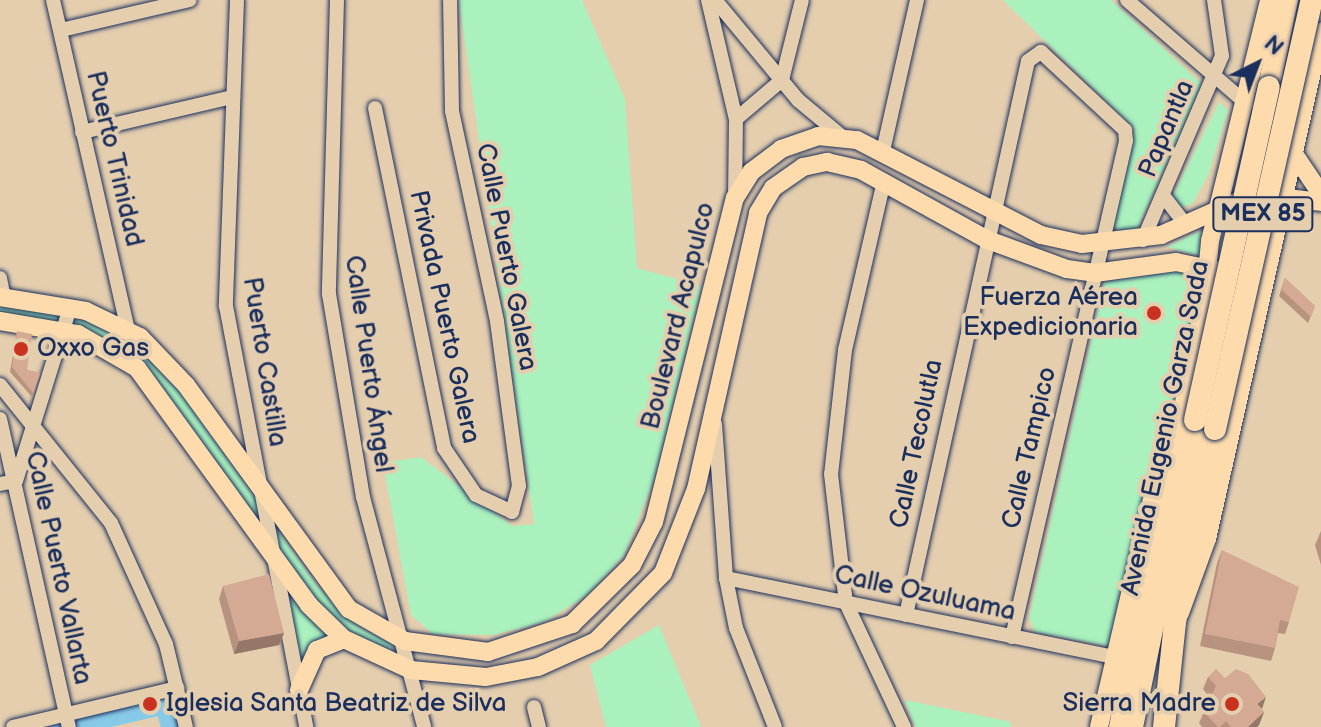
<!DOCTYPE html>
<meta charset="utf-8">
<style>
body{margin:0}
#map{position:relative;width:1321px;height:727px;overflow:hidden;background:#e4ceae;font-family:"Balsamiq Sans",sans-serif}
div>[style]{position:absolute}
.green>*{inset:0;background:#aaf1be}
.river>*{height:22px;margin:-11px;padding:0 11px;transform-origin:11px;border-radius:11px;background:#87cae8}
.roads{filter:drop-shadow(0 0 2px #1b2f5e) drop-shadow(0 0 2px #1b2f5e)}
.minor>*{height:14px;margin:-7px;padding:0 7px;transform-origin:7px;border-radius:7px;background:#e4ceae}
.major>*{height:18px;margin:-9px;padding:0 9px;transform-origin:9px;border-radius:9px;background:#fedbac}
.highway>*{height:22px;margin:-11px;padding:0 11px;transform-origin:11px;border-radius:11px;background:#fedbac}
.bridges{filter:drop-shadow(0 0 2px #1b2f5e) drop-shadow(0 0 2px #1b2f5e)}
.highway-bridge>*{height:22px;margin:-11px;padding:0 11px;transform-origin:11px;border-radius:11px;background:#fedbac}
.wall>*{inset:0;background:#b6927f}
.shaded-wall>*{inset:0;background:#947768}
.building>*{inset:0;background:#d4aa94}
.dots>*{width:22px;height:22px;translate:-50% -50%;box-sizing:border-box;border:4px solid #e4ceae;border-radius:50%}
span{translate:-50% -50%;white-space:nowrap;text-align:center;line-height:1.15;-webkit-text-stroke:8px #e4ceae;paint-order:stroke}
.shield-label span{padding:2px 6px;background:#e4ceae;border:2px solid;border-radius:6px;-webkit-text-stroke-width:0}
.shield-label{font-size:24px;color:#1b2f5e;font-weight:700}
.street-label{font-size:26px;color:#1b2f5e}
.poi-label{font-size:26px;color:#1b2f5e}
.right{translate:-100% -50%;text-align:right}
.left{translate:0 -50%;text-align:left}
.north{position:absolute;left:1217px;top:24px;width:80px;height:80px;-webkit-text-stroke:6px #e4ceae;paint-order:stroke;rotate:42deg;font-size:22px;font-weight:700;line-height:32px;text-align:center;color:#1b2f5e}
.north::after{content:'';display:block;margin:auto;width:28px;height:36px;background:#1b2f5e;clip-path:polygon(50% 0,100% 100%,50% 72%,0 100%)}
</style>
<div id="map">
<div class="green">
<i style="clip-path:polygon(459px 0,582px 0,625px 99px,637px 268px,701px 286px,655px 477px,624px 555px,588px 595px,544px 622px,493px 635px,433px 634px,411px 615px,383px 463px,421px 457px,512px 526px,534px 524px)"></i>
<i style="clip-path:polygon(1003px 0,1111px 0,1201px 83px,1136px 232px,1121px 234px,1113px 224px,1135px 129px)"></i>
<i style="clip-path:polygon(1219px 102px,1228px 110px,1209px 173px,1193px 203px,1179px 209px,1173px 196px)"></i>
<i style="clip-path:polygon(1203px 232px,1200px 256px,1167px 247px,1195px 233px)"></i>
<i style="clip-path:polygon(1179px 264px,1201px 282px,1186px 373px,1154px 462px,1109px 646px,1035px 632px,1029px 618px,1104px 283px)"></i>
<i style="clip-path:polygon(0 300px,115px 328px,161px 365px,318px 587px,362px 629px,394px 644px,388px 655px,331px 634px,297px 664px,276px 551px,132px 357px,70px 326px,0 314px)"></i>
<i style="clip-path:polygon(659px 625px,701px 727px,606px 727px,590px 665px)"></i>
<i style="clip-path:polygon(905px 700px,1011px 722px,1010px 727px,915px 727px)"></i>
</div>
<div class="river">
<i style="left:62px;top:727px;width:107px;rotate:-13deg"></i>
<i style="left:166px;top:703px;width:25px;rotate:76deg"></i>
</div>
<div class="roads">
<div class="minor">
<i style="left:53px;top:0;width:337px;rotate:77.2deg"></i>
<i style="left:237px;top:0;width:306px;rotate:92.1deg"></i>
<i style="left:226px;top:306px;width:429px;rotate:79.2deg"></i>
<i style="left:337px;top:0;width:294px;rotate:91.6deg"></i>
<i style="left:329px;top:294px;width:206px;rotate:80.5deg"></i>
<i style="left:363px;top:497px;width:238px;rotate:75.1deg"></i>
<i style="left:708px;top:0;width:122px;rotate:76.8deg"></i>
<i style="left:736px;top:119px;width:77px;rotate:90.7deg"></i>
<i style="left:715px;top:0;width:130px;rotate:50.3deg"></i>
<i style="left:798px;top:100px;width:55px;rotate:39.8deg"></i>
<i style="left:1127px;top:0;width:159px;rotate:40.9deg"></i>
<i style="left:61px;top:30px;width:132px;rotate:-13.1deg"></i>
<i style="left:375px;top:108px;width:347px;rotate:78.5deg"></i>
<i style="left:444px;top:448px;width:57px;rotate:55.8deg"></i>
<i style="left:476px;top:495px;width:40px;rotate:25deg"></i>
<i style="left:512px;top:512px;width:27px;rotate:-75deg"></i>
<i style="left:519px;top:486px;width:166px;rotate:-97.6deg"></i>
<i style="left:497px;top:321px;width:215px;rotate:-102.1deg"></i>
<i style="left:452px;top:111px;width:111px;rotate:-91deg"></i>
<i style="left:736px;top:119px;width:60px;rotate:-40.3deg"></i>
<i style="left:782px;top:80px;width:82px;rotate:-76deg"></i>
<i style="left:82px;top:132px;width:155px;rotate:-13.1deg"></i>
<i style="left:883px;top:151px;width:155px;rotate:-77.3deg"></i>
<i style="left:884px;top:181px;width:173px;rotate:103deg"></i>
<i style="left:845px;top:350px;width:125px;rotate:96.4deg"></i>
<i style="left:831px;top:474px;width:130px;rotate:83.4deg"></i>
<i style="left:846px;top:603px;width:137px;rotate:64.9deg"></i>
<i style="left:1165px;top:198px;width:33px;rotate:52deg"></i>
<i style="left:1143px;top:240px;width:200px;rotate:-66.8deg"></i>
<i style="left:1222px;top:56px;width:57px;rotate:-98.1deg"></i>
<i style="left:0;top:278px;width:20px;rotate:79deg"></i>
<i style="left:0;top:385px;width:177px;rotate:51.2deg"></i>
<i style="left:111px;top:523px;width:133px;rotate:65.6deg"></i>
<i style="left:166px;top:644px;width:85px;rotate:76.5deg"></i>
<i style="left:0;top:419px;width:316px;rotate:77.4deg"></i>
<i style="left:715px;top:424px;width:154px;rotate:85.9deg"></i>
<i style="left:726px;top:578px;width:51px;rotate:78.7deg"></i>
<i style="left:736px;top:628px;width:106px;rotate:68.5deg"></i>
<i style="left:0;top:484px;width:16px;rotate:-11deg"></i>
<i style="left:16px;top:481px;width:181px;rotate:-72.7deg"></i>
<i style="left:726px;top:578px;width:396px;rotate:11.5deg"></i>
<i style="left:906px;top:615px;width:567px;rotate:-77.58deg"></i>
<i style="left:1028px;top:61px;width:16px;rotate:-35deg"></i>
<i style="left:1041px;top:52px;width:115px;rotate:42.9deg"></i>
<i style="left:1125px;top:130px;width:11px;rotate:85deg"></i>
<i style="left:1126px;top:141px;width:509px;rotate:102.94deg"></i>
<i style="left:534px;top:707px;width:21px;rotate:76deg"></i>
<i style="left:13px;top:727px;width:169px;rotate:-13.4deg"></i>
</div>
<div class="major">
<i style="left:1296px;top:157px;width:45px;rotate:56deg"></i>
<i style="left:0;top:297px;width:87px;rotate:9.2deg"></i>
<i style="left:86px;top:311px;width:60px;rotate:25.7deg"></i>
<i style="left:140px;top:337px;width:66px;rotate:46.2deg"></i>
<i style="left:186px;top:385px;width:277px;rotate:54deg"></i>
<i style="left:349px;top:609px;width:64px;rotate:29.7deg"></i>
<i style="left:405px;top:641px;width:84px;rotate:7.5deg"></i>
<i style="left:488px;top:652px;width:89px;rotate:-18.4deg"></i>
<i style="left:572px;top:624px;width:84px;rotate:-44.5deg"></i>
<i style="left:632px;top:565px;width:48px;rotate:-62.9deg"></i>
<i style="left:654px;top:522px;width:334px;rotate:-76deg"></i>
<i style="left:735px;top:198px;width:31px;rotate:-58deg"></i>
<i style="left:751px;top:172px;width:38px;rotate:-37deg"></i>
<i style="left:781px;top:149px;width:39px;rotate:-19deg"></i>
<i style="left:818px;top:136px;width:39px;rotate:6deg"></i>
<i style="left:857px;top:140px;width:207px;rotate:27.3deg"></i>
<i style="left:1041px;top:235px;width:42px;rotate:12.4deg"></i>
<i style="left:1082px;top:244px;width:80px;rotate:-6.5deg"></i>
<i style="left:1161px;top:235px;width:102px;rotate:-23.8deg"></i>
<i style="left:1254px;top:194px;width:67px;rotate:6.8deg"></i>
<i style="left:0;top:321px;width:79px;rotate:9.5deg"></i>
<i style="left:78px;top:334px;width:68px;rotate:30deg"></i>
<i style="left:137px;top:368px;width:293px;rotate:54deg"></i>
<i style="left:309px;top:605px;width:49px;rotate:44.2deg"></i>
<i style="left:344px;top:639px;width:74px;rotate:24.8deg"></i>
<i style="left:411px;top:670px;width:75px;rotate:5.3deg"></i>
<i style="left:486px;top:677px;width:53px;rotate:-10.9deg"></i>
<i style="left:538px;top:667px;width:64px;rotate:-24.1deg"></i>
<i style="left:596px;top:641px;width:95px;rotate:-45.4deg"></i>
<i style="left:663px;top:573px;width:90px;rotate:-68.6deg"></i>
<i style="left:696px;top:489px;width:283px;rotate:-77.3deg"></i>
<i style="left:758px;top:213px;width:29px;rotate:-59deg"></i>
<i style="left:773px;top:188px;width:37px;rotate:-35deg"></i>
<i style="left:803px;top:167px;width:25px;rotate:-12deg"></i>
<i style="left:827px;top:162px;width:35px;rotate:13deg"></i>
<i style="left:861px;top:170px;width:145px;rotate:28.9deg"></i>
<i style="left:988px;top:240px;width:84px;rotate:20.2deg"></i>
<i style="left:1067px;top:269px;width:28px;rotate:8deg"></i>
<i style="left:1095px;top:273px;width:82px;rotate:-7.7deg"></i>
<i style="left:1176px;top:262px;width:68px;rotate:11.8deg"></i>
<i style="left:1243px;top:276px;width:30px;rotate:-28deg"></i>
<i style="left:1180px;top:613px;width:79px;rotate:-70deg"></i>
<i style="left:1207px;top:539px;width:520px;rotate:-77.33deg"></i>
<i style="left:299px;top:690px;width:44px;rotate:-65.8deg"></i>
<i style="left:317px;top:650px;width:29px;rotate:-22deg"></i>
<i style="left:1099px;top:727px;width:233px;rotate:-76.9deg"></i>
<i style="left:1118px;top:727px;width:431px;rotate:-78.5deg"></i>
<i style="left:1204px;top:305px;width:64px;rotate:-84.6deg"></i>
<i style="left:1210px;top:241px;width:248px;rotate:-76.2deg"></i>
</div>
<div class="highway">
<i style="left:1269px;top:87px;width:89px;rotate:-78.3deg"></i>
<i style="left:1132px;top:727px;width:313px;rotate:-78.4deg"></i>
<i style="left:1164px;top:727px;width:106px;rotate:-84deg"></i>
<i style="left:1175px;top:622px;width:197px;rotate:-78.3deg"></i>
</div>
</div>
<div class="bridges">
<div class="highway-bridge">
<i style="left:1195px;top:420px;width:341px;rotate:-77.5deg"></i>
<i style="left:1215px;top:429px;width:440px;rotate:-77.3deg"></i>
</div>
</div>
<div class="wall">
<i style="clip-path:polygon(1285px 278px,1315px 306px,1308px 323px,1279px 296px)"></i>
<i style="clip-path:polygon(17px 331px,27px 370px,40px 373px,32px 397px,10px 372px)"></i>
<i style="clip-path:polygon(1321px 531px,1321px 565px,1315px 545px)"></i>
<i style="clip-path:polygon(1222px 550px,1289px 622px,1285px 634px,1278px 633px,1275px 648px,1271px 661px,1200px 646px,1217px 563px)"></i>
<i style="clip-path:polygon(223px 586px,284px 633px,279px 645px,234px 654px,219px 599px)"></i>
<i style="clip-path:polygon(1208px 677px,1225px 678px,1261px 710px,1264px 712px,1259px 725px,1257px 727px,1202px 727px,1199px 723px,1210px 698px,1203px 689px)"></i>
</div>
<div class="shaded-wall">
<i style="clip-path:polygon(284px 633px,279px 645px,234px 654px,239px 641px)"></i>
<i style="clip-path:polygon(1266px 697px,1262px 709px,1257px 704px)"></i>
<i style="clip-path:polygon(1264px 712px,1259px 725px,1257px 727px,1248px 727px)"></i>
</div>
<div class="building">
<i style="clip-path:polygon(1285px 278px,1315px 306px,1311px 317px,1282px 290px)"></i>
<i style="clip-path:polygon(17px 331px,32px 334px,27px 370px,40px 373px,33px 393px,12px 367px)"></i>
<i style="clip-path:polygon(1222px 550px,1299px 587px,1289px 622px,1280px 620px,1275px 648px,1205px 634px)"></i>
<i style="clip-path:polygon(269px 574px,284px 633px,239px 641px,223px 586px)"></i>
<i style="clip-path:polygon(1216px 669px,1225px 678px,1236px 669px,1248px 674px,1266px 697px,1257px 704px,1264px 712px,1248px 727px,1231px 727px,1226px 721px,1220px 727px,1218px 727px,1203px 711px,1216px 686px,1208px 677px)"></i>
</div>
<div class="dots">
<i style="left:1154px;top:313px;background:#c8321e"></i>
<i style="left:21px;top:349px;background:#c8321e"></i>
<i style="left:150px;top:704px;background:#c8321e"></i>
<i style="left:1232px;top:704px;background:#c8321e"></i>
</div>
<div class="shield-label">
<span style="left:1263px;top:214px">MEX 85</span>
</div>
<div class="street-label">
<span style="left:1167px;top:129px;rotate:-67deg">Papantla</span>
<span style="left:114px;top:159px;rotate:77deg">Puerto Trinidad</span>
<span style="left:506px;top:257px;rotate:79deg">Calle Puerto Galera</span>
<span style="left:679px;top:316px;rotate:-76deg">Boulevard Acapulco</span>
<span style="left:444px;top:317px;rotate:78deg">Privada Puerto Galera</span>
<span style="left:264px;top:362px;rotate:81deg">Puerto Castilla</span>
<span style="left:368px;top:364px;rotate:82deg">Calle Puerto Ángel</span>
<span style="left:1166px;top:428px;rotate:-78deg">Avenida Eugenio Garza Sada</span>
<span style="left:917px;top:444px;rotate:-78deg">Calle Tecolutla</span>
<span style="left:1030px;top:448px;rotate:-77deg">Calle Tampico</span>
<span style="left:58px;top:568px;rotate:78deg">Calle Puerto Vallarta</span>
<span style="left:925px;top:594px;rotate:12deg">Calle Ozuluama</span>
</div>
<div class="poi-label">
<span class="right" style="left:1138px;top:313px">Fuerza Aérea<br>Expedicionaria</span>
<span class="left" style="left:37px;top:349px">Oxxo Gas</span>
<span class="left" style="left:166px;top:704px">Iglesia Santa Beatriz de Silva</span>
<span class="right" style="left:1216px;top:704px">Sierra Madre</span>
</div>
<div class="north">N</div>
</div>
